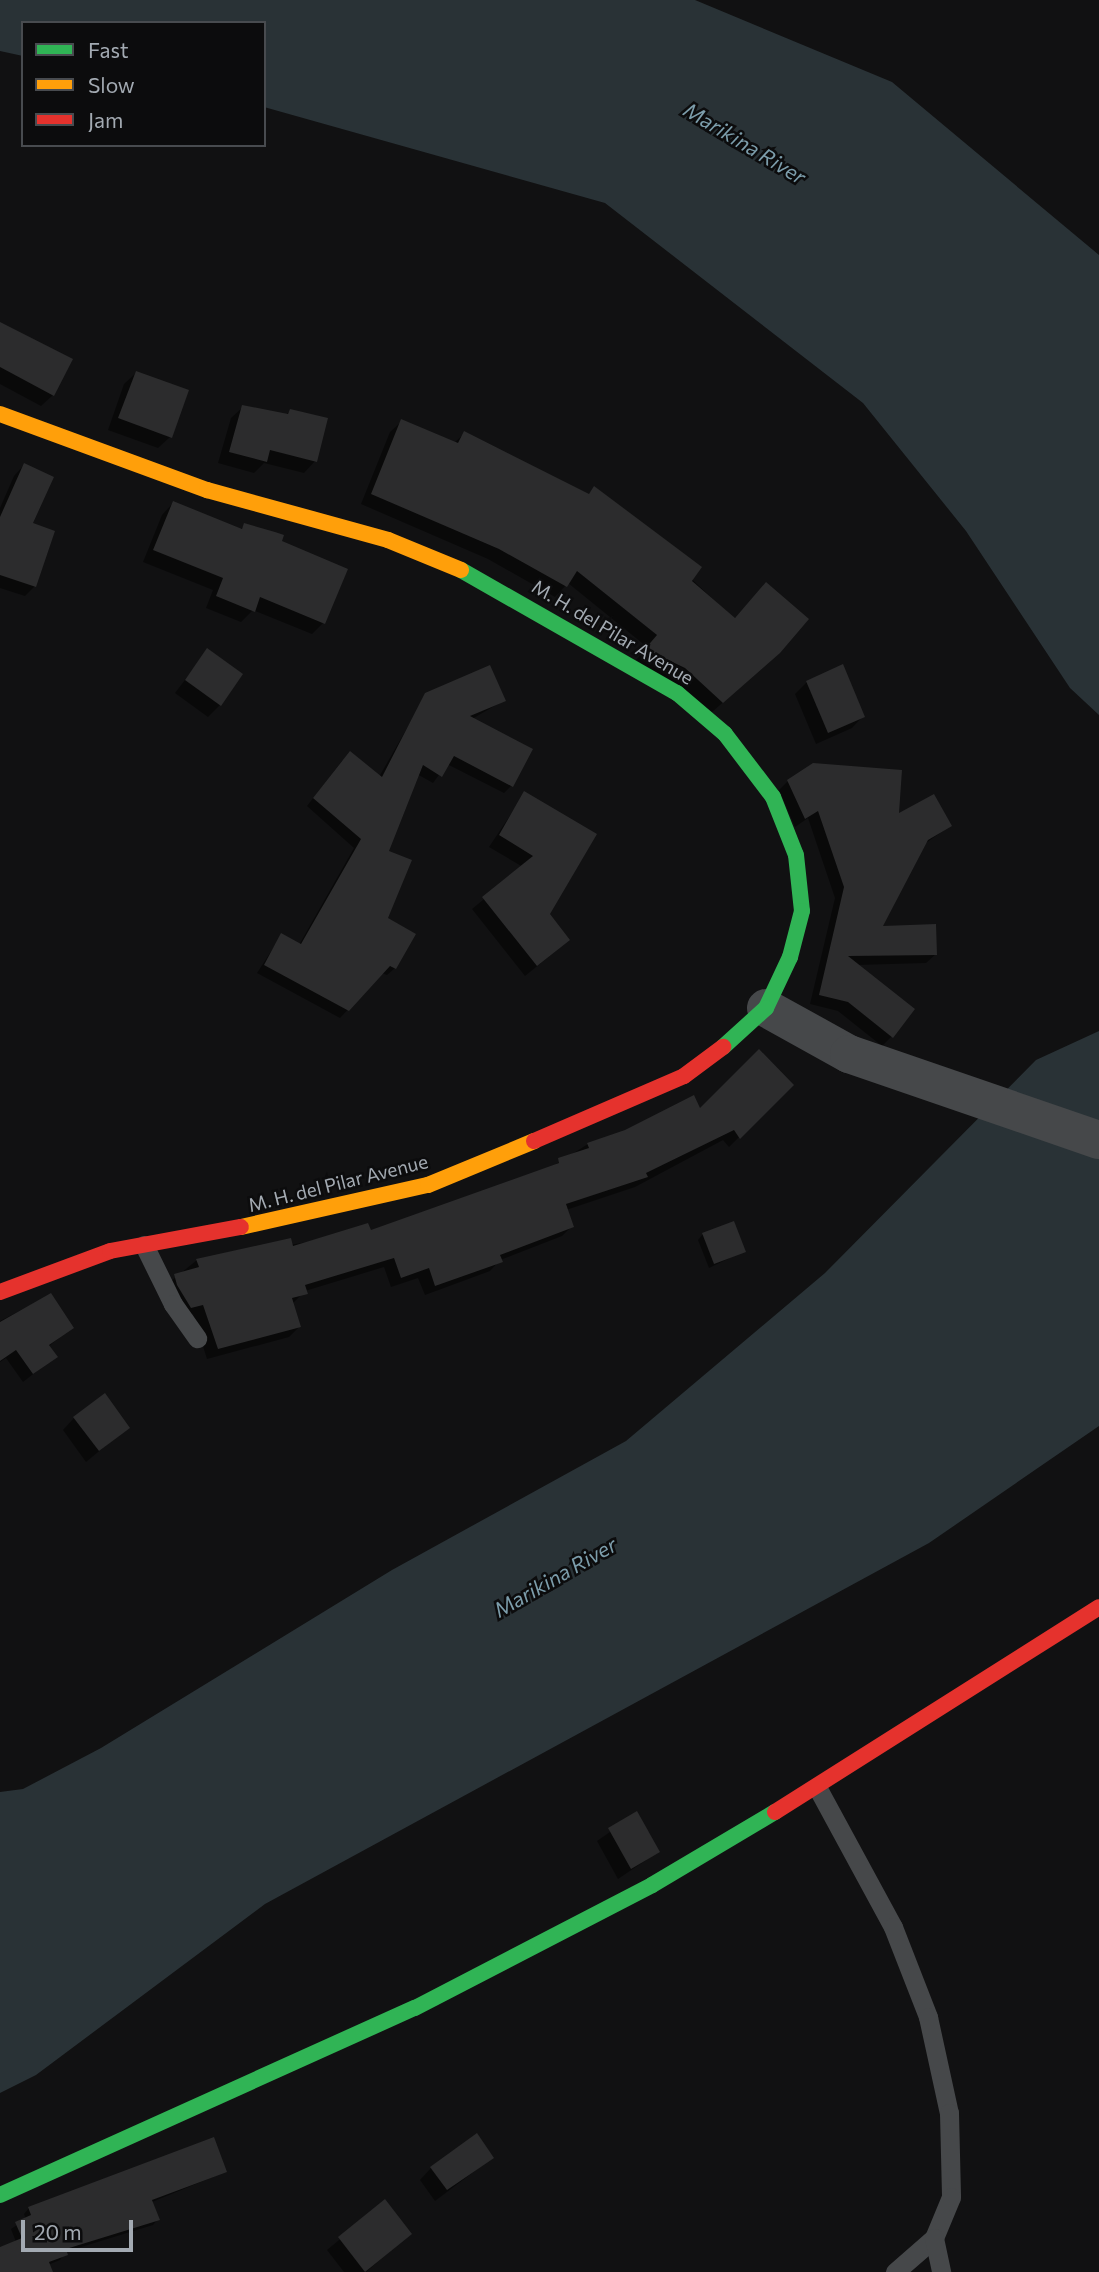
<!DOCTYPE html>
<style>
body{margin:0}
#map{position:relative;width:1099px;height:2272px;overflow:hidden;background:#111112;font-family:Commissioner,sans-serif}
div>[style]{position:absolute}
.water>*{inset:0;background:#293236}
.shadow>*{inset:0;background:#0007}
.building>*{inset:0;background:#2c2c2d}
.lane>*{height:19px;margin:-9.5px;padding:0 9.5px;transform-origin:9.5px;border-radius:9.5px;background:#46484a}
.street>*{height:38px;margin:-19px;padding:0 19px;transform-origin:19px;border-radius:19px;background:#46484a}
.fast>*{height:16px;margin:-8px;padding:0 8px;transform-origin:8px;border-radius:8px;background:#30b455}
.slow>*{height:16px;margin:-8px;padding:0 8px;transform-origin:8px;border-radius:8px;background:#ff9f0a}
.jam>*{height:16px;margin:-8px;padding:0 8px;transform-origin:8px;border-radius:8px;background:#e5322d}
span{translate:-50% -50%;white-space:nowrap;text-align:center;line-height:1.15;-webkit-text-stroke:5px #0c0c0d;paint-order:stroke}
.street-label{font-size:19px;color:#a3aab2}
.water-label{font-size:21px;color:#7c9dab;font-style:italic}
.legend{position:absolute;left:21px;top:21px;width:245px;height:126px;box-sizing:border-box;background:#0c0c0d;border:2px solid #484b4f;margin:0;padding:9px 12px;list-style:none;font-size:21px;color:#a3aab2}
.legend li{display:flex;align-items:center;gap:14px;height:35px}
.legend b{width:35px;border:2px solid #484b4f}
.scale{position:absolute;left:21px;top:2220px;width:112px;height:32px;box-sizing:border-box;border:4px solid #a3aab2;border-top:0;padding-left:9px;font-size:21px;line-height:24px;white-space:nowrap;color:#a3aab2;-webkit-text-stroke:5px #0c0c0d;paint-order:stroke}
</style>
<div id="map">
<div class="water">
<i style="clip-path:polygon(0 0,695px 0,892px 82px,1099px 255px,1099px 715px,1070px 688px,966px 531px,863px 403px,605px 203px,264px 107px,264px 23px,23px 23px,23px 56px,0 51px)"></i>
<i style="clip-path:polygon(1099px 1031px,1099px 1426px,929px 1543px,265px 1904px,36px 2075px,0 2093px,0 1792px,23px 1789px,101px 1748px,392px 1570px,626px 1441px,825px 1273px,1036px 1060px)"></i>
</div>
<div class="shadow">
<i style="clip-path:polygon(0 324px,53px 395px,41px 406px,0 384px)"></i>
<i style="clip-path:polygon(136px 373px,170px 437px,158px 448px,108px 430px,124px 384px)"></i>
<i style="clip-path:polygon(243px 407px,286px 415px,290px 411px,315px 461px,304px 473px,264px 463px,254px 473px,218px 463px,231px 418px)"></i>
<i style="clip-path:polygon(401px 422px,454px 443px,465px 433px,588px 495px,595px 488px,734px 619px,766px 584px,767px 663px,711px 713px,636px 660px,647px 647px,568px 583px,555px 597px,488px 559px,361px 504px,390px 432px)"></i>
<i style="clip-path:polygon(24px 465px,35px 586px,25px 596px,0 588px,0 508px,14px 476px)"></i>
<i style="clip-path:polygon(173px 503px,240px 530px,245px 525px,280px 542px,323px 623px,312px 634px,253px 610px,241px 622px,206px 608px,213px 590px,143px 562px,162px 515px)"></i>
<i style="clip-path:polygon(207px 651px,220px 705px,208px 717px,175px 693px)"></i>
<i style="clip-path:polygon(807px 682px,863px 716px,852px 728px,816px 744px,795px 694px)"></i>
<i style="clip-path:polygon(426px 695px,503px 701px,472px 719px,511px 786px,504px 793px,447px 764px,433px 783px,417px 774px,386px 852px,386px 919px,395px 968px,387px 975px,382px 973px,340px 1018px,257px 973px,281px 936px,299px 945px,354px 848px,307px 806px,342px 761px,379px 777px)"></i>
<i style="clip-path:polygon(788px 781px,897px 816px,950px 826px,923px 845px,880px 928px,936px 954px,926px 963px,856px 965px,892px 1036px,882px 1046px,838px 1011px,810px 1004px,835px 898px,808px 818px,795px 827px,779px 790px)"></i>
<i style="clip-path:polygon(525px 793px,557px 950px,525px 976px,472px 909px,523px 867px,489px 847px)"></i>
<i style="clip-path:polygon(792px 1085px,729px 1147px,723px 1140px,635px 1187px,566px 1210px,572px 1226px,562px 1236px,500px 1260px,490px 1271px,425px 1295px,418px 1278px,391px 1287px,384px 1267px,305px 1291px,292px 1304px,299px 1327px,289px 1337px,207px 1359px,193px 1314px,181px 1318px,165px 1286px,197px 1260px,369px 1232px,550px 1168px,588px 1144px)"></i>
<i style="clip-path:polygon(703px 1234px,744px 1251px,709px 1268px,698px 1240px)"></i>
<i style="clip-path:polygon(50px 1295px,72px 1327px,48px 1347px,55px 1357px,23px 1382px,6px 1358px,0 1362px,0 1321px)"></i>
<i style="clip-path:polygon(74px 1418px,127px 1428px,86px 1462px,63px 1430px)"></i>
<i style="clip-path:polygon(636px 1814px,658px 1852px,618px 1879px,597px 1841px)"></i>
<i style="clip-path:polygon(492px 2158px,435px 2201px,420px 2180px,431px 2168px)"></i>
<i style="clip-path:polygon(225px 2172px,152px 2202px,158px 2219px,153px 2225px,65px 2252px,60px 2260px,48px 2265px,47px 2272px,0 2272px,0 2249px,16px 2242px,11px 2229px,26px 2219px,24px 2214px,29px 2208px)"></i>
<i style="clip-path:polygon(385px 2202px,410px 2234px,366px 2272px,344px 2272px,327px 2250px)"></i>
</div>
<div class="building">
<i style="clip-path:polygon(0 322px,73px 359px,54px 396px,0 367px)"></i>
<i style="clip-path:polygon(136px 371px,189px 390px,172px 438px,118px 418px)"></i>
<i style="clip-path:polygon(242px 405px,288px 414px,290px 409px,328px 418px,317px 462px,270px 450px,267px 462px,229px 452px)"></i>
<i style="clip-path:polygon(401px 419px,458px 443px,464px 431px,589px 494px,594px 486px,702px 567px,692px 581px,735px 618px,766px 582px,809px 619px,780px 653px,723px 703px,685px 668px,645px 649px,657px 635px,577px 571px,567px 587px,499px 549px,371px 494px)"></i>
<i style="clip-path:polygon(24px 463px,54px 477px,33px 523px,55px 531px,36px 587px,0 575px,0 517px)"></i>
<i style="clip-path:polygon(173px 501px,242px 529px,244px 523px,275px 532px,284px 535px,282px 541px,348px 569px,325px 624px,260px 597px,255px 612px,216px 596px,223px 578px,153px 550px)"></i>
<i style="clip-path:polygon(207px 648px,243px 674px,221px 706px,185px 680px)"></i>
<i style="clip-path:polygon(843px 664px,865px 717px,828px 733px,806px 681px)"></i>
<i style="clip-path:polygon(490px 665px,506px 701px,470px 716px,533px 749px,513px 787px,454px 756px,442px 777px,423px 765px,389px 851px,412px 860px,388px 918px,416px 934px,396px 969px,390px 966px,349px 1011px,264px 965px,281px 933px,301px 944px,361px 839px,313px 798px,350px 751px,382px 777px,425px 693px)"></i>
<i style="clip-path:polygon(813px 763px,902px 770px,899px 813px,934px 794px,952px 826px,928px 840px,883px 926px,936px 924px,937px 955px,848px 956px,915px 1009px,893px 1038px,848px 1002px,819px 995px,844px 887px,818px 811px,805px 819px,787px 780px)"></i>
<i style="clip-path:polygon(524px 791px,597px 834px,550px 914px,570px 940px,537px 966px,482px 897px,533px 856px,499px 835px)"></i>
<i style="clip-path:polygon(759px 1049px,794px 1085px,740px 1139px,734px 1130px,646px 1173px,648px 1177px,566px 1204px,574px 1227px,500px 1255px,503px 1262px,435px 1286px,429px 1268px,401px 1278px,394px 1258px,305px 1285px,308px 1294px,292px 1298px,301px 1327px,218px 1349px,203px 1305px,191px 1308px,177px 1285px,174px 1274px,199px 1267px,196px 1259px,291px 1238px,293px 1246px,368px 1223px,371px 1230px,559px 1163px,558px 1158px,589px 1148px,587px 1143px,625px 1130px,694px 1095px,700px 1108px)"></i>
<i style="clip-path:polygon(734px 1221px,746px 1252px,714px 1264px,702px 1233px)"></i>
<i style="clip-path:polygon(51px 1293px,74px 1328px,49px 1345px,58px 1357px,33px 1374px,16px 1350px,0 1361px,0 1322px)"></i>
<i style="clip-path:polygon(105px 1393px,130px 1428px,99px 1451px,73px 1417px)"></i>
<i style="clip-path:polygon(637px 1811px,660px 1852px,631px 1869px,608px 1828px)"></i>
<i style="clip-path:polygon(477px 2133px,494px 2158px,447px 2190px,430px 2167px)"></i>
<i style="clip-path:polygon(214px 2137px,227px 2172px,152px 2200px,160px 2220px,66px 2249px,68px 2255px,49px 2262px,53px 2272px,0 2272px,0 2247px,22px 2238px,15px 2222px,31px 2215px,28px 2207px)"></i>
<i style="clip-path:polygon(385px 2199px,412px 2234px,365px 2272px,338px 2237px)"></i>
</div>
<div class="lane">
<i style="left:144px;top:1245px;width:66px;rotate:63.8deg"></i>
<i style="left:173px;top:1304px;width:42px;rotate:54.8deg"></i>
<i style="left:817px;top:1787px;width:159px;rotate:61.5deg"></i>
<i style="left:893px;top:1927px;width:97px;rotate:68.7deg"></i>
<i style="left:928px;top:2017px;width:98px;rotate:77.7deg"></i>
<i style="left:949px;top:2113px;width:84px;rotate:88.6deg"></i>
<i style="left:951px;top:2197px;width:44px;rotate:112.5deg"></i>
<i style="left:934px;top:2238px;width:52px;rotate:138.9deg"></i>
<i style="left:934px;top:2238px;width:35px;rotate:78deg"></i>
</div>
<div class="street">
<i style="left:766px;top:1008px;width:95px;rotate:29deg"></i>
<i style="left:849px;top:1054px;width:264px;rotate:19deg"></i>
</div>
<div class="fast">
<i style="left:461px;top:570px;width:249px;rotate:29.7deg"></i>
<i style="left:677px;top:693px;width:63px;rotate:40.5deg"></i>
<i style="left:725px;top:734px;width:79px;rotate:52.7deg"></i>
<i style="left:773px;top:797px;width:62px;rotate:68.4deg"></i>
<i style="left:796px;top:855px;width:56px;rotate:83.9deg"></i>
<i style="left:802px;top:911px;width:48px;rotate:104.6deg"></i>
<i style="left:790px;top:957px;width:56px;rotate:115.2deg"></i>
<i style="left:766px;top:1008px;width:58px;rotate:137.8deg"></i>
<i style="left:0;top:2195px;width:455px;rotate:-24.3deg"></i>
<i style="left:415px;top:2008px;width:267px;rotate:-27.4deg"></i>
<i style="left:652px;top:1885px;width:143px;rotate:-30.7deg"></i>
</div>
<div class="slow">
<i style="left:0;top:414px;width:221px;rotate:20.2deg"></i>
<i style="left:207px;top:490px;width:188px;rotate:15.4deg"></i>
<i style="left:388px;top:540px;width:79px;rotate:22.3deg"></i>
<i style="left:241px;top:1227px;width:192px;rotate:-12.7deg"></i>
<i style="left:428px;top:1185px;width:115px;rotate:-22.5deg"></i>
</div>
<div class="jam">
<i style="left:534px;top:1141px;width:163px;rotate:-23.4deg"></i>
<i style="left:684px;top:1076px;width:49px;rotate:-36.6deg"></i>
<i style="left:0;top:1292px;width:117px;rotate:-20.4deg"></i>
<i style="left:110px;top:1251px;width:133px;rotate:-10.4deg"></i>
<i style="left:775px;top:1812px;width:383px;rotate:-32.3deg"></i>
</div>
<div class="street-label">
<span style="left:613px;top:632px;rotate:31deg">M. H. del Pilar Avenue</span>
<span style="left:338px;top:1183px;rotate:-14deg">M. H. del Pilar Avenue</span>
</div>
<div class="water-label">
<span style="left:745px;top:143px;rotate:31deg">Marikina River</span>
<span style="left:555px;top:1577px;rotate:-30deg">Marikina River</span>
</div>
<ul class="legend">
<li><b style="height:9px;background:#30b455"></b>Fast</li>
<li><b style="height:9px;background:#ff9f0a"></b>Slow</li>
<li><b style="height:9px;background:#e5322d"></b>Jam</li>
</ul>
<div class="scale">20 m</div>
</div>
